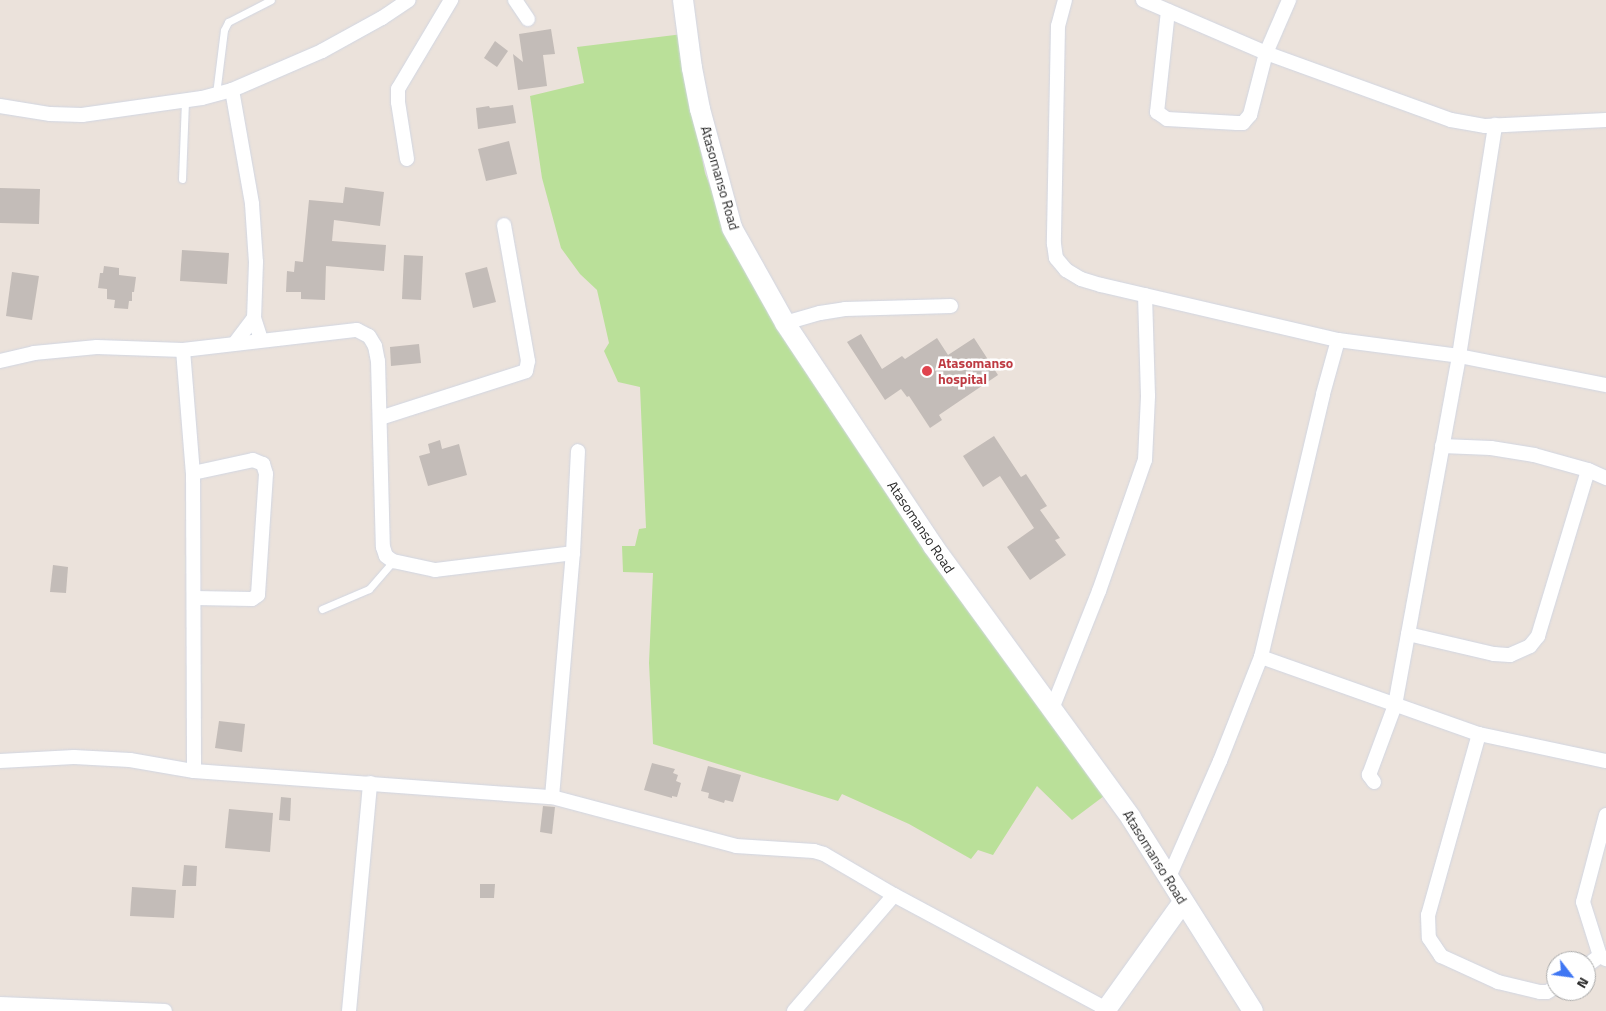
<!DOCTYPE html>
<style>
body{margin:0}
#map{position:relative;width:1606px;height:1011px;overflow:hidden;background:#ebe2db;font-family:"Titillium Web",sans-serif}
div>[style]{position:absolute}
.green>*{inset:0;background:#bae099}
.building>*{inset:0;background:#c3bcb8}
.roads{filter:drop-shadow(0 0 1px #d1d6e2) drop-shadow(0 0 1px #d1d6e2)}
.lane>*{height:7px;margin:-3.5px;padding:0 3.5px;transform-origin:3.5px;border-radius:3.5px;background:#fff}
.street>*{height:14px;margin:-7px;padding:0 7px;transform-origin:7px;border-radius:7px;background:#fff}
.secondary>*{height:20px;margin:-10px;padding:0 10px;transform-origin:10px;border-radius:10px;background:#fff}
.dots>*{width:14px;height:14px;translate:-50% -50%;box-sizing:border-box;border:2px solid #fff;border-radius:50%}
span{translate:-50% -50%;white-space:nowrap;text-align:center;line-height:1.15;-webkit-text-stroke:5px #fff;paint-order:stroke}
.street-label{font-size:14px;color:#292929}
.health-label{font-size:14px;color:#be3a42;font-weight:700}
.left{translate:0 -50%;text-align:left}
.north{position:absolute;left:1546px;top:951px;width:50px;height:50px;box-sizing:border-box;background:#fff;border:1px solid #a9a9a9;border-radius:50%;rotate:120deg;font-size:14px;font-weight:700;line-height:20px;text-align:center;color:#292929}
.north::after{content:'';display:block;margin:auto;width:18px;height:22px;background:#4077f3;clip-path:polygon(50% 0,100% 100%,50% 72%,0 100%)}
</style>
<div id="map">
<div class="green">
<i style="clip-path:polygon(683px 34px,688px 86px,705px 173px,729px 234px,1108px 793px,1072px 820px,1037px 786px,993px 855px,978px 850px,971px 859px,909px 824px,842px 794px,838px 801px,653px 744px,649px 663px,653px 573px,623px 572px,622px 546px,635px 546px,639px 529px,646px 528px,640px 387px,618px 382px,604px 351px,609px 343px,597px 290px,580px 274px,561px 248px,542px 178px,530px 96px,584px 83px,577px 47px)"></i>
</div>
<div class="building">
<i style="clip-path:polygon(551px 29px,555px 54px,543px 55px,547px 86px,518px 90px,513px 54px,523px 62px,519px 34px)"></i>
<i style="clip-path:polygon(495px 41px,508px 51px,497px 67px,484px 58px)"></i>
<i style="clip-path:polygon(513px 105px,516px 123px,478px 129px,476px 108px,489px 106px,490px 108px)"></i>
<i style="clip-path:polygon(509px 141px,517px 174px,486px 181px,478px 149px)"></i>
<i style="clip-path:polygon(345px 187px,384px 192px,380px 226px,334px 220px,332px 241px,386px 245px,384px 271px,326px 266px,325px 300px,301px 299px,301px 292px,286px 292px,287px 271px,294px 272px,295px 261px,303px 262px,309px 200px,343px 203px)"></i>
<i style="clip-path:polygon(0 188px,40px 189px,39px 224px,0 223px)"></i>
<i style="clip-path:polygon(182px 250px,229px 253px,227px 284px,180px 281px)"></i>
<i style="clip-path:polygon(404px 255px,423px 256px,421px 300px,402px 299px)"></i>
<i style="clip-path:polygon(104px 266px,119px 268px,119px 275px,136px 277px,134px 292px,132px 292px,132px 301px,129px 301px,128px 309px,114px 308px,115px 300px,107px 299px,107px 289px,98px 288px,100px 273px,103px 273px)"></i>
<i style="clip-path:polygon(487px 267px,496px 302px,473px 308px,465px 273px)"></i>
<i style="clip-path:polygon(12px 272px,39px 276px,32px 320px,6px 316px)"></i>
<i style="clip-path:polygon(861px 334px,882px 369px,902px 356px,905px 359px,937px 338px,948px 355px,974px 338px,998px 375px,939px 415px,942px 420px,930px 428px,909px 396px,907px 397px,901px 389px,885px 400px,847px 342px)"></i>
<i style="clip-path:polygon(419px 344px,421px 363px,391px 366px,390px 347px)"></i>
<i style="clip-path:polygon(994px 436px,1021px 477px,1026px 474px,1047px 506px,1040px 510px,1060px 538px,1055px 540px,1066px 555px,1030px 580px,1007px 547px,1034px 528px,1000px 476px,983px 487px,963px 456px)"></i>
<i style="clip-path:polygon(440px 440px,442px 449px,459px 444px,467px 475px,428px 486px,419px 456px,430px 453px,428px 444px)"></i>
<i style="clip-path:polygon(53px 565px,68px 567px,66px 593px,50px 592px)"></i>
<i style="clip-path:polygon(219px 721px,245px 724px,242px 752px,215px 748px)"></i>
<i style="clip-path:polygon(652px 763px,675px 769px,673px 773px,678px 775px,676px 781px,681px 783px,677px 797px,672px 796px,672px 798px,644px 790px)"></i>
<i style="clip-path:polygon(708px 766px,741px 775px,733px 802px,725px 800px,724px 803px,708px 798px,709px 793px,701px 791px)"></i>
<i style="clip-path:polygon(281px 797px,291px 798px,290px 821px,279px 820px)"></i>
<i style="clip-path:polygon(543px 806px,555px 807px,552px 834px,540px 832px)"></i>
<i style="clip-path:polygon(229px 809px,273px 813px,270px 852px,225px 848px)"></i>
<i style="clip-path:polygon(184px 865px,197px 866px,196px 886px,182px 886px)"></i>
<i style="clip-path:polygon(480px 884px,495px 884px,494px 898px,480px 898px)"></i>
<i style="clip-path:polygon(132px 887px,176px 890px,174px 918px,130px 916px)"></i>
</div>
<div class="roads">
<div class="lane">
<i style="left:216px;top:94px;width:64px;rotate:-82.9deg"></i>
<i style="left:224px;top:30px;width:9px;rotate:-63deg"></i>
<i style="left:228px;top:22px;width:48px;rotate:-27.1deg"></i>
<i style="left:182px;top:179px;width:79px;rotate:-87.8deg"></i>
<i style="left:322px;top:609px;width:51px;rotate:-23.1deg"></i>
<i style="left:369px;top:589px;width:37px;rotate:-49deg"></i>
</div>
<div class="street">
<i style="left:515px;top:0;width:23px;rotate:56deg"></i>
<i style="left:1065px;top:0;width:27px;rotate:105deg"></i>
<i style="left:1058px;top:26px;width:218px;rotate:91.1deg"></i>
<i style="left:1054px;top:244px;width:14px;rotate:82deg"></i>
<i style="left:1056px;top:258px;width:16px;rotate:50deg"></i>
<i style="left:1066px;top:270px;width:17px;rotate:31deg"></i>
<i style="left:1081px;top:279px;width:21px;rotate:17deg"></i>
<i style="left:1101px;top:285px;width:243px;rotate:13.1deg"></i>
<i style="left:1143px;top:0;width:134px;rotate:23.3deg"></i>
<i style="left:1266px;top:53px;width:197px;rotate:19.9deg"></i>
<i style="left:1451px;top:120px;width:35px;rotate:10deg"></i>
<i style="left:1485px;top:126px;width:121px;rotate:-2.8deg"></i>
<i style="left:1168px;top:11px;width:102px;rotate:96.2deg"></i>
<i style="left:1157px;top:112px;width:12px;rotate:35deg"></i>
<i style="left:1167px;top:119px;width:70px;rotate:3.3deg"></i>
<i style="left:1237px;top:123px;width:6px"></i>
<i style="left:1243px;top:123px;width:11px;rotate:-49deg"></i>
<i style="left:1250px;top:115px;width:64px;rotate:-75.5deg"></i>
<i style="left:1266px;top:53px;width:58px;rotate:-66.5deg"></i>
<i style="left:232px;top:90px;width:116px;rotate:80deg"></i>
<i style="left:252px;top:204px;width:58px;rotate:86.1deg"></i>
<i style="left:256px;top:262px;width:56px;rotate:92deg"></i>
<i style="left:254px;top:318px;width:23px;rotate:72deg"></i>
<i style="left:0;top:106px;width:51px;rotate:9.1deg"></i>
<i style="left:50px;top:114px;width:32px;rotate:2deg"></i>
<i style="left:82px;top:115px;width:121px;rotate:-8.1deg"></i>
<i style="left:202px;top:98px;width:31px;rotate:-15deg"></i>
<i style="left:232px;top:90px;width:98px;rotate:-23.4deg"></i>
<i style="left:322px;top:51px;width:68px;rotate:-28.8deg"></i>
<i style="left:382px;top:18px;width:32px;rotate:-34deg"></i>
<i style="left:407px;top:159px;width:58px;rotate:-99deg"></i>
<i style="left:398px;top:102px;width:13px;rotate:-90deg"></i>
<i style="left:398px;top:89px;width:104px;rotate:-59.2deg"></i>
<i style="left:785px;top:323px;width:36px;rotate:-16deg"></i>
<i style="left:820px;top:313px;width:25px;rotate:-9deg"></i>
<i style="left:845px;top:309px;width:106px;rotate:-1.6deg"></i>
<i style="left:235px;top:343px;width:31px;rotate:-53deg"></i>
<i style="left:183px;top:350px;width:123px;rotate:85.4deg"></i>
<i style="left:193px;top:473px;width:298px;rotate:89.8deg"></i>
<i style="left:0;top:361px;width:35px;rotate:-13deg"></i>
<i style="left:34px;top:353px;width:63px;rotate:-5.4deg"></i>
<i style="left:97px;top:347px;width:86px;rotate:2deg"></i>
<i style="left:183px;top:350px;width:175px;rotate:-6.6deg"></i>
<i style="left:357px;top:330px;width:13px;rotate:27deg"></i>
<i style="left:369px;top:336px;width:12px;rotate:59deg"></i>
<i style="left:375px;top:346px;width:15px;rotate:79deg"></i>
<i style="left:378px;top:361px;width:186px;rotate:88.5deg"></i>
<i style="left:383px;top:547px;width:9px;rotate:72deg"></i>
<i style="left:386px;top:556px;width:9px;rotate:36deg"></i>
<i style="left:393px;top:561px;width:43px;rotate:12.1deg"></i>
<i style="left:435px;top:570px;width:139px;rotate:-7deg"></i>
<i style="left:380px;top:418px;width:153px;rotate:-17.8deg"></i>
<i style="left:526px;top:371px;width:10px;rotate:-79deg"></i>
<i style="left:528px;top:361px;width:138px;rotate:-100deg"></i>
<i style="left:1442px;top:446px;width:49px;rotate:2.3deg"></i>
<i style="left:1491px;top:448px;width:44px;rotate:9.2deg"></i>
<i style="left:1534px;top:455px;width:56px;rotate:15.5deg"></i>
<i style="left:1588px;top:470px;width:20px;rotate:24deg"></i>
<i style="left:193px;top:473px;width:61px;rotate:-12.2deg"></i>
<i style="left:253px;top:460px;width:11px;rotate:22deg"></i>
<i style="left:263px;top:464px;width:10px;rotate:73deg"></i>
<i style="left:266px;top:474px;width:121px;rotate:93.8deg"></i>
<i style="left:258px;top:595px;width:7px;rotate:146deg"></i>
<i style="left:252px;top:599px;width:58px;rotate:-179deg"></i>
<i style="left:1408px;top:634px;width:88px;rotate:13.1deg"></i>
<i style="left:1494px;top:654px;width:16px;rotate:4deg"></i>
<i style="left:1510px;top:655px;width:22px;rotate:-24deg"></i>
<i style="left:1530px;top:646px;width:13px;rotate:-51deg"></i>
<i style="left:1538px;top:636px;width:173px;rotate:-73.2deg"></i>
<i style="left:1261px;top:657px;width:231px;rotate:19.5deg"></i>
<i style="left:1479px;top:734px;width:130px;rotate:12deg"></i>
<i style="left:1052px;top:709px;width:127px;rotate:-68.3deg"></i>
<i style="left:1099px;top:591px;width:139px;rotate:-70.7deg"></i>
<i style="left:1145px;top:460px;width:64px;rotate:-87.3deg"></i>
<i style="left:1148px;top:396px;width:101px;rotate:-91.7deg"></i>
<i style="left:1479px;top:734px;width:188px;rotate:105.7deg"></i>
<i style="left:1428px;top:915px;width:23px;rotate:88deg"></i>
<i style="left:1429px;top:938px;width:22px;rotate:56deg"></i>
<i style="left:1441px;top:956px;width:63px;rotate:24.5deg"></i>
<i style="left:1498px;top:982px;width:43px;rotate:13.4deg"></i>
<i style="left:1540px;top:992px;width:7px"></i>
<i style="left:1547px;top:992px;width:10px;rotate:-29deg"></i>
<i style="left:0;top:761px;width:74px;rotate:-3.1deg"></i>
<i style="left:74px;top:757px;width:56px;rotate:3.1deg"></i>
<i style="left:130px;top:760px;width:65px;rotate:9.8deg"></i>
<i style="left:194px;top:771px;width:359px;rotate:4.2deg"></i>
<i style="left:552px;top:797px;width:190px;rotate:14.9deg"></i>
<i style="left:736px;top:846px;width:78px;rotate:3.7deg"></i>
<i style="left:814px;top:851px;width:10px;rotate:17deg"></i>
<i style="left:824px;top:854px;width:81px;rotate:30.4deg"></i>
<i style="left:894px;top:895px;width:242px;rotate:28.2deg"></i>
<i style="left:1374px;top:782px;width:9px;rotate:-126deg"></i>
<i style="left:1369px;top:775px;width:75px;rotate:-69.6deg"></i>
<i style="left:1395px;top:705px;width:355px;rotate:-79.6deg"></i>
<i style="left:1459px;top:356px;width:234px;rotate:-81.1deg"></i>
<i style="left:552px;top:797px;width:245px;rotate:-85.1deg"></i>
<i style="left:573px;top:553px;width:102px;rotate:-87.2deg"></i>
<i style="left:1606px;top:815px;width:90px;rotate:104.8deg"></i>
<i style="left:1583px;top:902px;width:57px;rotate:72.5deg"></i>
<i style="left:1600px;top:956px;width:7px;rotate:27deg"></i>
<i style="left:1169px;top:877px;width:127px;rotate:-66.3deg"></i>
<i style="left:1220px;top:761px;width:112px;rotate:-68.5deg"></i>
<i style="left:1261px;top:657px;width:270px;rotate:-76.7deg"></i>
<i style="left:1323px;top:394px;width:56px;rotate:-74.5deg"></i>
<i style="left:1338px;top:340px;width:122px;rotate:7.5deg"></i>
<i style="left:1459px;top:356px;width:150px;rotate:11.2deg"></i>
<i style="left:1586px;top:966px;width:17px;rotate:-36deg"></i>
<i style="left:0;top:1004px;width:165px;rotate:2.4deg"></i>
<i style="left:349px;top:1011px;width:229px;rotate:-84.7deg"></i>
<i style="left:794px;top:1011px;width:153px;rotate:-49.2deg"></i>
</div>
<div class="secondary">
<i style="left:683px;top:0;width:69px;rotate:82.5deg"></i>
<i style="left:692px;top:68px;width:42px;rotate:79deg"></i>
<i style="left:700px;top:109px;width:123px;rotate:74.9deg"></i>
<i style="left:732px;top:228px;width:109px;rotate:60.8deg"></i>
<i style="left:785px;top:323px;width:268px;rotate:56.4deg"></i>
<i style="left:933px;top:546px;width:336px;rotate:53.9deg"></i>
<i style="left:1131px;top:818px;width:228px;rotate:57.7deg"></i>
<i style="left:1105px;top:1011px;width:134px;rotate:-54.4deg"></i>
</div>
</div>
<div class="dots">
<i style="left:927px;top:371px;background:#e0444e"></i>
</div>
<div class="street-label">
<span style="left:720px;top:178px;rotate:74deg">Atasomanso Road</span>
<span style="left:921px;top:527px;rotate:56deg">Atasomanso Road</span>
<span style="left:1155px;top:857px;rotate:58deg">Atasomanso Road</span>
</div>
<div class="health-label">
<span class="left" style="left:938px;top:371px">Atasomanso<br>hospital</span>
</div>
<div class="north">N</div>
</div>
